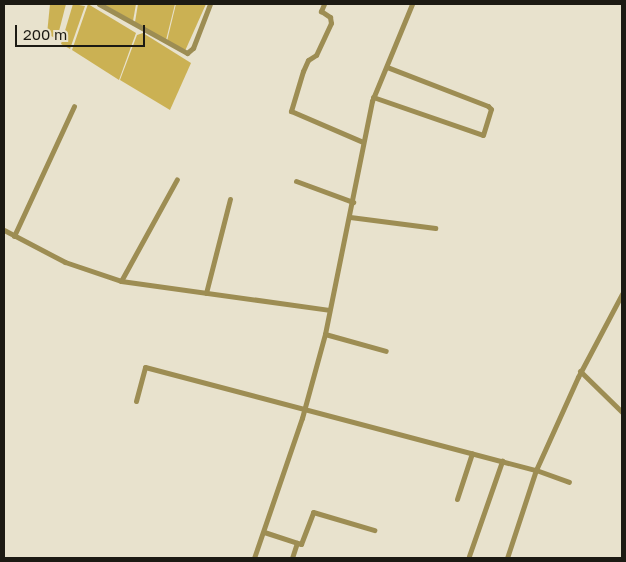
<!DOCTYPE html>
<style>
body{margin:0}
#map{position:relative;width:626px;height:562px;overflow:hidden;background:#e8e2cd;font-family:"Golos Text",sans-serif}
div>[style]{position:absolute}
.water>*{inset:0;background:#cbb153}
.minor>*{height:5px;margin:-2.5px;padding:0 2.5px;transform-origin:2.5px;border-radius:2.5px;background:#9d8d53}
span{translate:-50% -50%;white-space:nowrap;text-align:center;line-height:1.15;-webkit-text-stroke:4px #e8e2cd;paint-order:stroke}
.frame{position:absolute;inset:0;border:5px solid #1c1a13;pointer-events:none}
.scale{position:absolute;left:15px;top:25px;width:130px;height:22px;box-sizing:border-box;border:2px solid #1c1a13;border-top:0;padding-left:6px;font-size:15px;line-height:18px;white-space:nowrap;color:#1c1a13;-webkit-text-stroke:4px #e8e2cd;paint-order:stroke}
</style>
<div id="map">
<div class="water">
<i style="clip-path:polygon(50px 4px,66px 4px,57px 39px,47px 34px)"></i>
<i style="clip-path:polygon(73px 4px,85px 6px,70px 49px,61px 44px)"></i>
<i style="clip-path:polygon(88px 4px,136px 33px,119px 80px,72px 50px)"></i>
<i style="clip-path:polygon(103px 4px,136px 4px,133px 21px)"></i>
<i style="clip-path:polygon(138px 4px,175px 4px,166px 40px,135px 22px)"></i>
<i style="clip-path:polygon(176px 4px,206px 4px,185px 51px,167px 41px)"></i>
<i style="clip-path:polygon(143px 33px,191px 63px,170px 110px,120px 80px,137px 35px)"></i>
</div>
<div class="minor">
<i style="left:99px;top:4px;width:101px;rotate:29.1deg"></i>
<i style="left:187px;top:53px;width:8px;rotate:-40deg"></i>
<i style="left:193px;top:48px;width:47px;rotate:-68.9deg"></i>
<i style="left:324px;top:4px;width:8px;rotate:113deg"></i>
<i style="left:321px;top:11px;width:11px;rotate:34deg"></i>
<i style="left:330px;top:17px;width:6px;rotate:81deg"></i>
<i style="left:331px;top:23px;width:35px;rotate:115deg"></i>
<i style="left:316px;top:55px;width:9px;rotate:148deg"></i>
<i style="left:308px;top:60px;width:12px;rotate:114deg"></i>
<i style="left:303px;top:71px;width:42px;rotate:106.7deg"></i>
<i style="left:291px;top:111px;width:78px;rotate:23.3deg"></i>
<i style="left:373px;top:97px;width:116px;rotate:19.1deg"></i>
<i style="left:483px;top:135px;width:27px;rotate:-73deg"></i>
<i style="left:491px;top:109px;width:4px;rotate:-135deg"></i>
<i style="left:488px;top:106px;width:108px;rotate:-158.9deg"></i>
<i style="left:296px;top:181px;width:61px;rotate:20.2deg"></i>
<i style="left:350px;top:217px;width:86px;rotate:7.4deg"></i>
<i style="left:4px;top:230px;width:69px;rotate:27.7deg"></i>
<i style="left:65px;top:262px;width:59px;rotate:18.7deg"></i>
<i style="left:121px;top:281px;width:210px;rotate:7.9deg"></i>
<i style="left:14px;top:236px;width:143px;rotate:-65.2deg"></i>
<i style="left:121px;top:281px;width:116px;rotate:-61.2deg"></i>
<i style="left:206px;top:293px;width:97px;rotate:-75.7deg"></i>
<i style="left:325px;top:334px;width:63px;rotate:15.6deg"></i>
<i style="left:580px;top:371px;width:59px;rotate:44.3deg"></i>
<i style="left:136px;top:401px;width:35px;rotate:-75deg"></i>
<i style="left:145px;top:367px;width:404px;rotate:14.8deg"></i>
<i style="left:536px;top:470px;width:102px;rotate:-65.7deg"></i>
<i style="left:578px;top:377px;width:94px;rotate:-62.1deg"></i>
<i style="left:457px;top:499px;width:48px;rotate:-71.9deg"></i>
<i style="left:264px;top:532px;width:39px;rotate:18deg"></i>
<i style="left:301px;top:544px;width:34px;rotate:-69deg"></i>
<i style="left:313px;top:512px;width:64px;rotate:16.4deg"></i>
<i style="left:469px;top:556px;width:101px;rotate:-70.8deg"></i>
<i style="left:254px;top:558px;width:148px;rotate:-71.1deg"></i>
<i style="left:302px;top:418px;width:87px;rotate:-74.7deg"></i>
<i style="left:325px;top:334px;width:238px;rotate:-78.6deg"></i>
<i style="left:372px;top:101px;width:105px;rotate:-67.6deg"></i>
<i style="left:292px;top:558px;width:16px;rotate:-72deg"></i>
<i style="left:507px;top:558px;width:93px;rotate:-71.8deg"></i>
<i style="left:536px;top:470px;width:35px;rotate:20deg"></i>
</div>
<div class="frame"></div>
<div class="scale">200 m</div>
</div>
